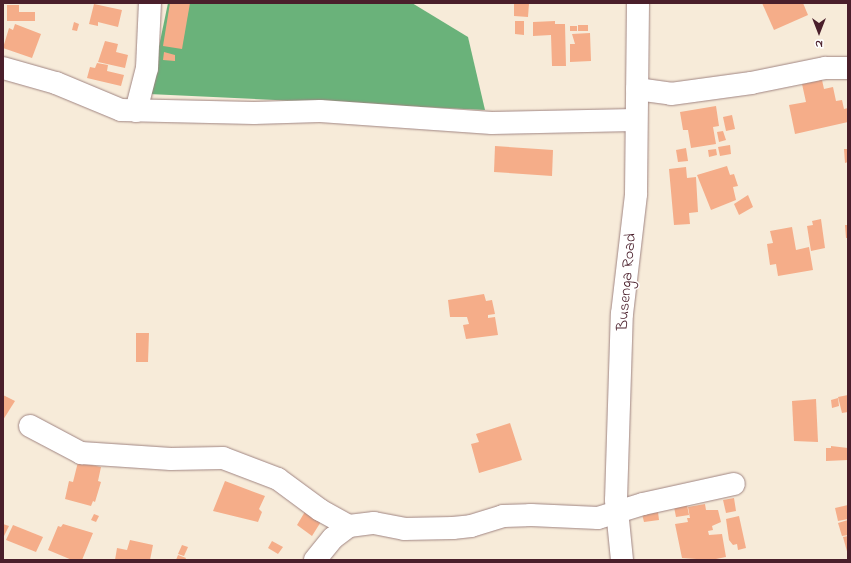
<!DOCTYPE html>
<style>
body{margin:0}
#map{position:relative;width:851px;height:563px;overflow:hidden;background:#f7ebd9;font-family:"Indie Flower",sans-serif}
div>[style]{position:absolute}
.forest>*{inset:0;background:#6ab27a}
.building>*{inset:0;background:#f5ad89}
.roads{filter:drop-shadow(0 0 1px #a08582) drop-shadow(0 0 1px #a08582)}
.minor>*{height:22px;margin:-11px;padding:0 11px;transform-origin:11px;border-radius:11px;background:#fff}
span{translate:-50% -50%;white-space:nowrap;text-align:center;line-height:1.15;-webkit-text-stroke:3px #fff;paint-order:stroke}
.street-label{font-size:16px;color:#4a1f2b}
.frame{position:absolute;inset:0;border:4px solid #4a1f2b;pointer-events:none}
.north{position:absolute;left:799px;top:12px;width:40px;height:40px;-webkit-text-stroke:3px #fff;paint-order:stroke;rotate:180deg;font-size:11px;font-weight:700;line-height:16px;text-align:center;color:#4a1f2b}
.north::after{content:'';display:block;margin:auto;width:14px;height:18px;background:#4a1f2b;clip-path:polygon(50% 0,100% 100%,50% 72%,0 100%)}
</style>
<div id="map">
<div class="forest">
<i style="clip-path:polygon(168px 3px,412px 3px,468px 37px,485px 110px,149px 94px)"></i>
</div>
<div class="building">
<i style="clip-path:polygon(170px 3px,190px 3px,182px 49px,163px 46px)"></i>
<i style="clip-path:polygon(514px 3px,529px 3px,528px 17px,514px 16px)"></i>
<i style="clip-path:polygon(762px 3px,803px 3px,808px 15px,774px 30px)"></i>
<i style="clip-path:polygon(94px 4px,122px 10px,118px 27px,98px 22px,98px 26px,89px 24px)"></i>
<i style="clip-path:polygon(7px 5px,19px 5px,19px 12px,35px 12px,35px 21px,7px 21px)"></i>
<i style="clip-path:polygon(515px 21px,524px 21px,524px 35px,515px 34px)"></i>
<i style="clip-path:polygon(555px 21px,555px 24px,565px 24px,566px 66px,552px 66px,551px 35px,533px 36px,533px 22px)"></i>
<i style="clip-path:polygon(74px 22px,79px 24px,77px 31px,72px 30px)"></i>
<i style="clip-path:polygon(15px 24px,41px 34px,32px 58px,3px 48px,9px 28px,13px 30px)"></i>
<i style="clip-path:polygon(578px 25px,588px 25px,588px 31px,578px 31px)"></i>
<i style="clip-path:polygon(570px 26px,577px 26px,577px 31px,570px 31px)"></i>
<i style="clip-path:polygon(590px 33px,591px 61px,570px 62px,570px 44px,575px 44px,572px 34px)"></i>
<i style="clip-path:polygon(105px 41px,118px 44px,116px 52px,128px 55px,125px 68px,98px 62px)"></i>
<i style="clip-path:polygon(164px 52px,175px 55px,175px 61px,163px 60px)"></i>
<i style="clip-path:polygon(97px 63px,108px 65px,107px 71px,124px 75px,121px 86px,87px 78px,90px 67px,95px 68px)"></i>
<i style="clip-path:polygon(822px 80px,824px 89px,833px 87px,836px 101px,842px 100px,844px 109px,848px 108px,848px 122px,795px 134px,789px 105px,806px 102px,802px 84px)"></i>
<i style="clip-path:polygon(716px 106px,719px 126px,713px 127px,716px 144px,691px 148px,688px 130px,683px 130px,680px 112px)"></i>
<i style="clip-path:polygon(732px 115px,735px 129px,726px 131px,723px 117px)"></i>
<i style="clip-path:polygon(723px 131px,726px 140px,719px 142px,717px 132px)"></i>
<i style="clip-path:polygon(730px 145px,731px 154px,720px 156px,718px 147px)"></i>
<i style="clip-path:polygon(495px 146px,553px 150px,552px 176px,494px 172px)"></i>
<i style="clip-path:polygon(686px 148px,688px 161px,678px 162px,676px 150px)"></i>
<i style="clip-path:polygon(716px 149px,717px 155px,709px 157px,708px 150px)"></i>
<i style="clip-path:polygon(844px 149px,848px 149px,848px 162px,845px 163px)"></i>
<i style="clip-path:polygon(727px 166px,730px 175px,734px 174px,738px 186px,733px 187px,736px 200px,711px 210px,697px 175px)"></i>
<i style="clip-path:polygon(686px 167px,687px 178px,696px 177px,698px 212px,689px 213px,690px 224px,674px 225px,669px 169px)"></i>
<i style="clip-path:polygon(748px 195px,753px 207px,739px 215px,734px 204px)"></i>
<i style="clip-path:polygon(821px 219px,825px 248px,811px 251px,807px 226px,813px 225px,812px 221px)"></i>
<i style="clip-path:polygon(845px 225px,848px 225px,848px 238px,846px 238px)"></i>
<i style="clip-path:polygon(792px 227px,796px 250px,809px 247px,813px 270px,778px 276px,776px 264px,770px 265px,767px 244px,773px 243px,770px 231px)"></i>
<i style="clip-path:polygon(484px 294px,486px 301px,492px 300px,495px 314px,488px 315px,488px 318px,495px 317px,498px 335px,466px 339px,463px 325px,469px 324px,467px 317px,450px 317px,448px 300px)"></i>
<i style="clip-path:polygon(136px 333px,149px 333px,148px 362px,136px 362px)"></i>
<i style="clip-path:polygon(3px 395px,15px 401px,3px 420px)"></i>
<i style="clip-path:polygon(848px 395px,848px 412px,842px 413px,838px 397px)"></i>
<i style="clip-path:polygon(838px 398px,839px 406px,832px 408px,831px 400px)"></i>
<i style="clip-path:polygon(816px 399px,818px 442px,794px 441px,792px 401px)"></i>
<i style="clip-path:polygon(510px 423px,522px 460px,479px 473px,471px 444px,479px 442px,476px 434px)"></i>
<i style="clip-path:polygon(831px 446px,848px 448px,848px 460px,826px 461px,826px 448px,831px 448px)"></i>
<i style="clip-path:polygon(78px 462px,101px 467px,98px 481px,101px 482px,95px 502px,93px 501px,91px 506px,65px 499px,69px 481px,73px 482px)"></i>
<i style="clip-path:polygon(225px 481px,265px 496px,259px 509px,262px 512px,258px 522px,213px 511px)"></i>
<i style="clip-path:polygon(734px 498px,736px 511px,726px 513px,723px 500px)"></i>
<i style="clip-path:polygon(705px 504px,706px 510px,718px 510px,721px 522px,712px 526px,713px 530px,708px 531px,709px 535px,722px 534px,726px 557px,711px 560px,682px 558px,675px 524px,688px 522px,687px 518px,690px 518px,688px 507px)"></i>
<i style="clip-path:polygon(687px 505px,689px 515px,676px 517px,674px 507px)"></i>
<i style="clip-path:polygon(848px 505px,848px 519px,838px 521px,835px 508px)"></i>
<i style="clip-path:polygon(306px 510px,322px 520px,312px 536px,297px 525px)"></i>
<i style="clip-path:polygon(658px 512px,659px 520px,644px 522px,642px 514px)"></i>
<i style="clip-path:polygon(94px 514px,99px 516px,96px 522px,91px 520px)"></i>
<i style="clip-path:polygon(739px 516px,746px 548px,738px 550px,737px 544px,733px 545px,729px 540px,726px 519px)"></i>
<i style="clip-path:polygon(848px 520px,848px 535px,842px 536px,838px 523px)"></i>
<i style="clip-path:polygon(3px 524px,9px 526px,3px 538px)"></i>
<i style="clip-path:polygon(63px 524px,93px 533px,82px 560px,72px 560px,48px 550px,58px 526px,61px 527px)"></i>
<i style="clip-path:polygon(13px 525px,43px 537px,36px 552px,6px 540px)"></i>
<i style="clip-path:polygon(848px 536px,848px 555px,843px 537px)"></i>
<i style="clip-path:polygon(130px 540px,153px 545px,150px 560px,115px 560px,117px 548px,127px 550px)"></i>
<i style="clip-path:polygon(272px 541px,283px 547px,278px 554px,268px 548px)"></i>
<i style="clip-path:polygon(182px 545px,188px 547px,184px 556px,178px 554px)"></i>
<i style="clip-path:polygon(178px 555px,186px 558px,185px 560px,176px 560px)"></i>
</div>
<div class="roads">
<div class="minor">
<i style="left:3px;top:68px;width:55px;rotate:15.8deg"></i>
<i style="left:56px;top:83px;width:70px;rotate:22.6deg"></i>
<i style="left:121px;top:110px;width:133px;rotate:1.3deg"></i>
<i style="left:254px;top:113px;width:66px;rotate:-1.7deg"></i>
<i style="left:320px;top:111px;width:172px;rotate:4deg"></i>
<i style="left:492px;top:123px;width:143px;rotate:-1.2deg"></i>
<i style="left:637px;top:89px;width:34px;rotate:8deg"></i>
<i style="left:671px;top:94px;width:81px;rotate:-7.8deg"></i>
<i style="left:751px;top:83px;width:76px;rotate:-11.5deg"></i>
<i style="left:825px;top:68px;width:23px"></i>
<i style="left:136px;top:111px;width:44px;rotate:-75.7deg"></i>
<i style="left:147px;top:68px;width:65px;rotate:-87.4deg"></i>
<i style="left:30px;top:426px;width:58px;rotate:27.9deg"></i>
<i style="left:81px;top:453px;width:90px;rotate:3.8deg"></i>
<i style="left:171px;top:459px;width:52px;rotate:-1.1deg"></i>
<i style="left:223px;top:458px;width:59px;rotate:20.9deg"></i>
<i style="left:278px;top:479px;width:52px;rotate:36.4deg"></i>
<i style="left:320px;top:510px;width:33px;rotate:29deg"></i>
<i style="left:315px;top:560px;width:28px;rotate:-51deg"></i>
<i style="left:333px;top:538px;width:20px;rotate:-37deg"></i>
<i style="left:349px;top:526px;width:25px;rotate:-7deg"></i>
<i style="left:374px;top:523px;width:31px;rotate:11deg"></i>
<i style="left:404px;top:529px;width:49px;rotate:-1.2deg"></i>
<i style="left:453px;top:528px;width:18px;rotate:-6deg"></i>
<i style="left:471px;top:526px;width:34px;rotate:-17deg"></i>
<i style="left:503px;top:516px;width:28px;rotate:-2deg"></i>
<i style="left:531px;top:515px;width:67px;rotate:2.6deg"></i>
<i style="left:598px;top:518px;width:47px;rotate:-17.3deg"></i>
<i style="left:643px;top:504px;width:93px;rotate:-12.4deg"></i>
<i style="left:622px;top:560px;width:60px;rotate:-95.7deg"></i>
<i style="left:616px;top:500px;width:186px;rotate:-88.2deg"></i>
<i style="left:622px;top:314px;width:121px;rotate:-83.3deg"></i>
<i style="left:636px;top:194px;width:191px;rotate:-89.4deg"></i>
</div>
</div>
<div class="street-label">
<span style="left:627px;top:282px;rotate:-85deg">Busenga Road</span>
</div>
<div class="frame"></div>
<div class="north">N</div>
</div>
